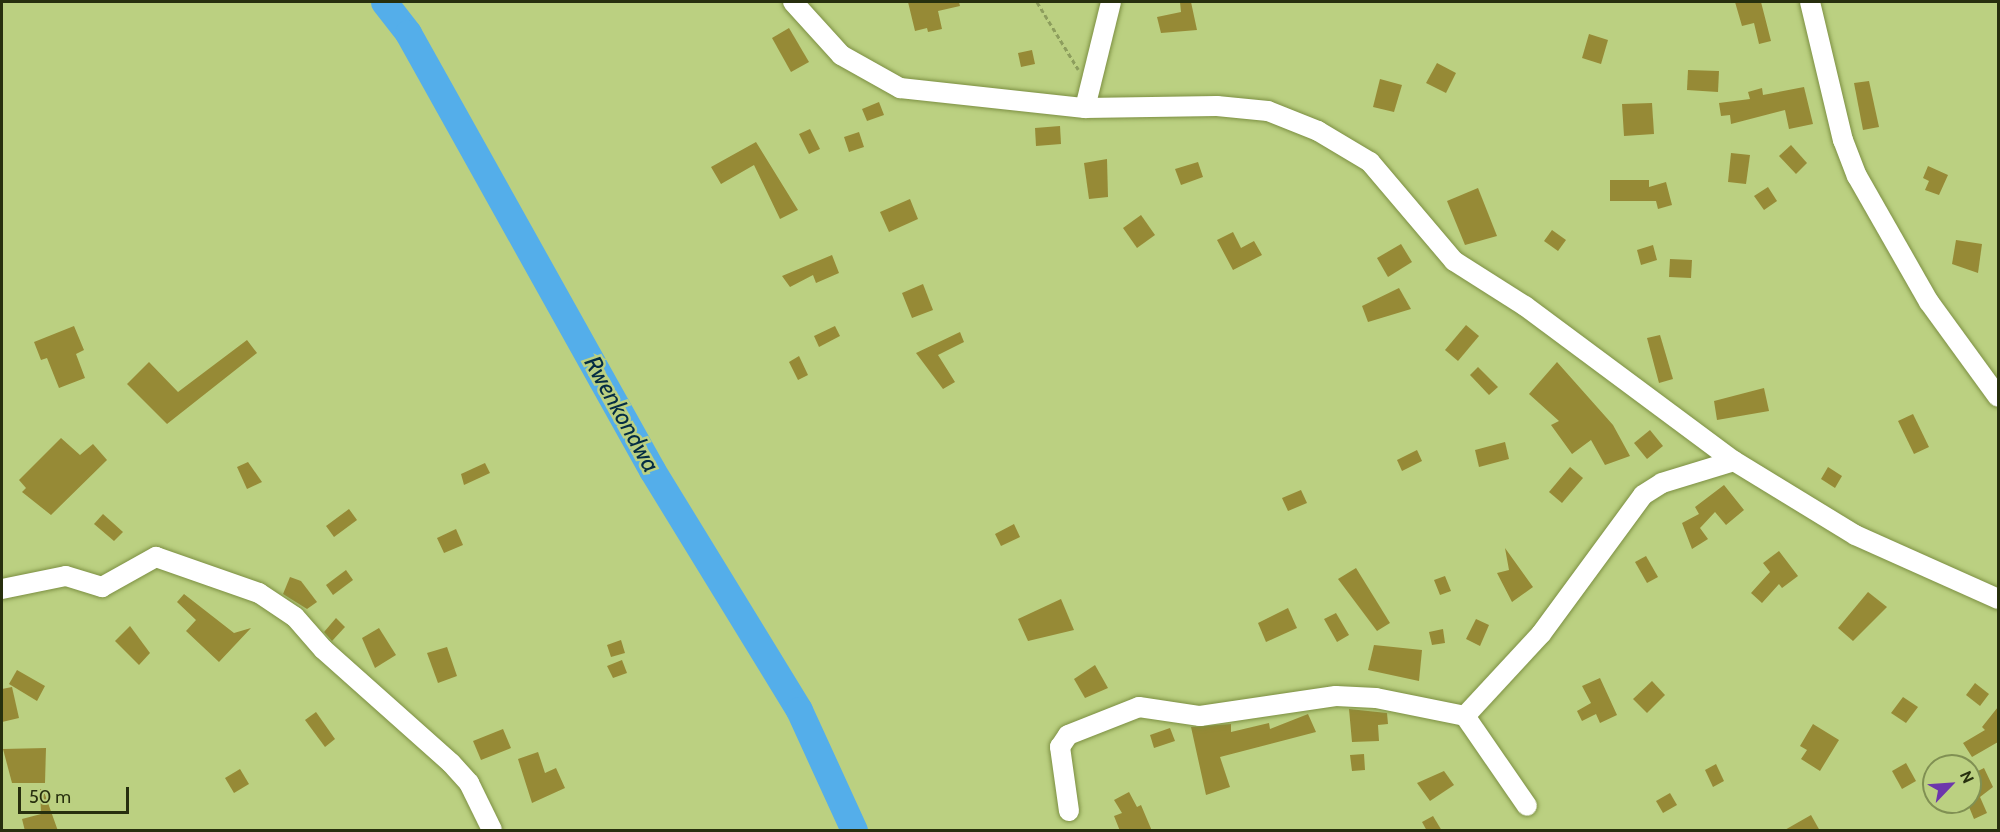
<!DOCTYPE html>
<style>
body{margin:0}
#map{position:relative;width:2000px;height:832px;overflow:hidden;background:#bbd081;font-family:Cabin,sans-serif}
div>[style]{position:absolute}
.river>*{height:27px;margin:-13.5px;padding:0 13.5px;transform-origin:13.5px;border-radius:13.5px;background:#54aeea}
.building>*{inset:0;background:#968a36}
.path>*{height:3px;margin-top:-1.5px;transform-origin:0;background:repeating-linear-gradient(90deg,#8d9e5d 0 4.5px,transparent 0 7.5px)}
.roads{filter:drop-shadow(0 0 2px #7c8f42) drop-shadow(0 0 2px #7c8f42)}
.minor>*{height:20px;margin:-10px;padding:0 10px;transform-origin:10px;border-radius:10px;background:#fff}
span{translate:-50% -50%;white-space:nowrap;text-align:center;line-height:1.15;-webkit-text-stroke:5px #bbd081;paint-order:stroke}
.water-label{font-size:24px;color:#042c44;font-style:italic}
.frame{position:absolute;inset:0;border:3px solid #272f0e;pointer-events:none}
.north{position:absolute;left:1922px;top:754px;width:60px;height:60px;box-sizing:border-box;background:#bbd081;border:2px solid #809053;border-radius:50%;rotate:65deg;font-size:16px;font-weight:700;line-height:24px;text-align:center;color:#272f0e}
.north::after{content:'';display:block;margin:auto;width:21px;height:27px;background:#6d36ac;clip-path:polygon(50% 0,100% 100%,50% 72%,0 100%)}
.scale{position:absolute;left:18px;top:787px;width:111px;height:27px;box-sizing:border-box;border:3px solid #272f0e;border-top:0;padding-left:8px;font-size:18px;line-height:21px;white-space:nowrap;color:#272f0e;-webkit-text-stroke:4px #bbd081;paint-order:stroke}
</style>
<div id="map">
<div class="river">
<i style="left:384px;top:2px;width:39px;rotate:52deg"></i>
<i style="left:408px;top:33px;width:501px;rotate:60.82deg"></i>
<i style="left:652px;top:470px;width:281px;rotate:58.5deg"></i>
<i style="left:799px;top:710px;width:132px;rotate:65.4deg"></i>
</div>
<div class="building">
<i style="clip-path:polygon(908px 2px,959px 2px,960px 6px,938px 11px,942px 29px,928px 32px,927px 28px,915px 31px)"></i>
<i style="clip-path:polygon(1180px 2px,1191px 2px,1197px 30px,1161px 33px,1157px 17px,1181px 12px)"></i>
<i style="clip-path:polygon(1735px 2px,1761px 2px,1771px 41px,1759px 44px,1754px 23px,1742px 26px)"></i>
<i style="clip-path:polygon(789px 28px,809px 62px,791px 72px,772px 38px)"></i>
<i style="clip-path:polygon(1589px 34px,1608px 40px,1601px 64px,1582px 58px)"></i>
<i style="clip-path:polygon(1032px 50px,1035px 64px,1021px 67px,1018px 53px)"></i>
<i style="clip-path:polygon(1437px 63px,1456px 73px,1446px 93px,1426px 83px)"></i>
<i style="clip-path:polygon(1688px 70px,1719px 71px,1718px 92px,1687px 90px)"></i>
<i style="clip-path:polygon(1380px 79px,1402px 85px,1394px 112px,1373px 107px)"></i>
<i style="clip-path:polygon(1869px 81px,1879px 127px,1863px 130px,1854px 83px)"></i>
<i style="clip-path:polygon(1804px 87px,1813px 124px,1789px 129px,1785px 110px,1731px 124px,1730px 115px,1721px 116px,1719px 103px,1750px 99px,1748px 92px,1762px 88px,1763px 95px)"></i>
<i style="clip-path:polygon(879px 102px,884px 115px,867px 121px,862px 109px)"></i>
<i style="clip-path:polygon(1652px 103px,1654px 134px,1624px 136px,1622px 104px)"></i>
<i style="clip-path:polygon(1060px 126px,1061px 144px,1036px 146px,1035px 128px)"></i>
<i style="clip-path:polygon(810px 129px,820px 149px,809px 154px,799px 134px)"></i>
<i style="clip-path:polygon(859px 132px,864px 147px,849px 152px,844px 137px)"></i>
<i style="clip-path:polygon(756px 142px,798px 210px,780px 219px,754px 165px,721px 184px,711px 167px)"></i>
<i style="clip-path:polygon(1791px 145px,1807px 163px,1796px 174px,1779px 156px)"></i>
<i style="clip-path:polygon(1731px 153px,1750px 155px,1746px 184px,1728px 182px)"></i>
<i style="clip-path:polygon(1107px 159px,1108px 197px,1089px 199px,1084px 163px)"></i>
<i style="clip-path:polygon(1198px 162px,1203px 177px,1181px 185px,1175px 169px)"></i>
<i style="clip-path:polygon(1928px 166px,1948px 175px,1939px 195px,1925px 190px,1929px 181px,1923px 178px)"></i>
<i style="clip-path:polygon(1610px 180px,1649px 180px,1649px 187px,1666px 182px,1672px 205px,1658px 209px,1656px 201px,1610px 201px)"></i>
<i style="clip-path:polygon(1768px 187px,1777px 201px,1764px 210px,1754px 196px)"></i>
<i style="clip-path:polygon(1478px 188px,1497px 236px,1465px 245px,1447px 201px)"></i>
<i style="clip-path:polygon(910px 199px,918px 219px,889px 232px,880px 212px)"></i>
<i style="clip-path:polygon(1141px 215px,1155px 235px,1137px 248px,1123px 228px)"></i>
<i style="clip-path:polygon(1552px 230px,1566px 240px,1558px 251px,1544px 241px)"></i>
<i style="clip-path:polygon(1233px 232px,1241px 248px,1254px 241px,1262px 255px,1233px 270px,1217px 240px)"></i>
<i style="clip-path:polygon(1956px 240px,1982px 244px,1978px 273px,1952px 264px)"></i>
<i style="clip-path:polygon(1401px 244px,1412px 262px,1388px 277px,1377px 258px)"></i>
<i style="clip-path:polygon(1653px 245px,1657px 260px,1641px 265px,1637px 250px)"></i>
<i style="clip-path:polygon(832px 255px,839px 273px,816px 283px,813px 275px,790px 287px,782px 276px)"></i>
<i style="clip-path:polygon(1670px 259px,1692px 260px,1691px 278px,1669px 277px)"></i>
<i style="clip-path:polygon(923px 284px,933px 310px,912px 318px,902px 293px)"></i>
<i style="clip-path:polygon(1399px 288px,1411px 309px,1368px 322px,1362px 306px)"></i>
<i style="clip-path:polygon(1466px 325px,1479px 336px,1458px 361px,1445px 350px)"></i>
<i style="clip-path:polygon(74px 326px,84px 350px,76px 354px,85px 378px,59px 388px,47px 358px,41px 360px,34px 342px)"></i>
<i style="clip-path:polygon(835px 326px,840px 336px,819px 347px,814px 336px)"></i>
<i style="clip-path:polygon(960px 332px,964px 342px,938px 355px,955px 382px,943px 389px,916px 353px)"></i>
<i style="clip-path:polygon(1660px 335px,1673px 379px,1659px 383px,1647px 338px)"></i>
<i style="clip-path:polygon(247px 340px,257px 353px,167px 424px,127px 384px,149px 362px,178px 392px)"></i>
<i style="clip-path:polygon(799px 356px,808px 375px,798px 380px,789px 362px)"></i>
<i style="clip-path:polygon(1557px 362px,1613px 425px,1630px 456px,1605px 465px,1591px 440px,1572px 454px,1551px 425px,1559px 421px,1529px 394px)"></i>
<i style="clip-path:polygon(1478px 367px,1498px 387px,1489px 395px,1470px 375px)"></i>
<i style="clip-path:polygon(1764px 388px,1769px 411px,1717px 420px,1714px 401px)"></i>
<i style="clip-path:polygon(1913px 414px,1929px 447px,1914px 454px,1898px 421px)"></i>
<i style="clip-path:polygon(1650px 430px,1663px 446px,1647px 459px,1634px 443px)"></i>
<i style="clip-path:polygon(61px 438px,80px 455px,93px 444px,107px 460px,51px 515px,22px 492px,26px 488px,19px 480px)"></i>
<i style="clip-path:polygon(1505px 442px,1509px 459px,1479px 467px,1475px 450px)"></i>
<i style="clip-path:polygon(1417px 450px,1422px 461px,1402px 471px,1397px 460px)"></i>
<i style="clip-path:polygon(248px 462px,262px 482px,247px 489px,237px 467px)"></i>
<i style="clip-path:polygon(485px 463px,490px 473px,464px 485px,461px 474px)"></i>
<i style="clip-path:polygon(1570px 467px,1583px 478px,1562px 503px,1549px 492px)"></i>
<i style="clip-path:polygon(1828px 467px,1842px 476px,1835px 488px,1821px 479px)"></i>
<i style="clip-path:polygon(1724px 485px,1744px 510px,1726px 525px,1715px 512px,1700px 528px,1708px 539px,1692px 549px,1682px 523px,1699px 514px,1695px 507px)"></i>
<i style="clip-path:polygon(1301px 490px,1307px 503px,1288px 511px,1282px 498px)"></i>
<i style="clip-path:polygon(349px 509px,357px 520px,334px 537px,326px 526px)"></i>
<i style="clip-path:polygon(103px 514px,123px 532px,114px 541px,94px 524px)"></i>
<i style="clip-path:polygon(1014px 524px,1020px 537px,1001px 546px,995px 534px)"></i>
<i style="clip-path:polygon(456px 529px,463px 545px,444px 553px,437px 538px)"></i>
<i style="clip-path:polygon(1505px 548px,1533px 587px,1512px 602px,1497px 573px,1509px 570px)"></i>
<i style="clip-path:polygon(1779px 551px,1798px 576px,1782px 588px,1779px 584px,1762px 603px,1751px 593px,1770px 572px,1763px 563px)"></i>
<i style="clip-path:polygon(1646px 556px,1658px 577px,1647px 583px,1635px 562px)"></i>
<i style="clip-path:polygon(1356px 568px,1390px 623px,1377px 631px,1338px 579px)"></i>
<i style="clip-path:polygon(346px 570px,353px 580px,333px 595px,326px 585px)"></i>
<i style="clip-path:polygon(1445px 576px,1451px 591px,1440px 595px,1434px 580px)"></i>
<i style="clip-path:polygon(290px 577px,301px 581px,317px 602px,307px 609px,283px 594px)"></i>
<i style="clip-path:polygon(1868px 592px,1887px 607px,1853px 641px,1838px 628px)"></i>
<i style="clip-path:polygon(184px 594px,234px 633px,251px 628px,219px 662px,186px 631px,196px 620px,177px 602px)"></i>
<i style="clip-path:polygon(1061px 599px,1074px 630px,1028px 641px,1018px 619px)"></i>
<i style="clip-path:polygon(1288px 608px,1297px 628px,1266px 642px,1258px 623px)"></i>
<i style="clip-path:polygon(1336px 613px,1349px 635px,1337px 642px,1324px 619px)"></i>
<i style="clip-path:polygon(336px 618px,345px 627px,332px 641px,324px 632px)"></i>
<i style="clip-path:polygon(1476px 619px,1489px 625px,1480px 646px,1466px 639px)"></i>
<i style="clip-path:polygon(130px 626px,150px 653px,139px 665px,115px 641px)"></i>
<i style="clip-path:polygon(379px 628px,396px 655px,375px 668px,362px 638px)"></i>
<i style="clip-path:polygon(1443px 629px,1445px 643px,1432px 645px,1429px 632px)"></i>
<i style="clip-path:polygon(621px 640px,625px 653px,611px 657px,607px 645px)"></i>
<i style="clip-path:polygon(1374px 645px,1422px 650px,1419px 681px,1368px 670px)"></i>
<i style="clip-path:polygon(447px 647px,457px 676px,438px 683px,427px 653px)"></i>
<i style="clip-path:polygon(622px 660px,627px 673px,613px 678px,607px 666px)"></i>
<i style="clip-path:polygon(1095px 665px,1108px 688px,1085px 698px,1074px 679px)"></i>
<i style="clip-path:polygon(17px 670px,45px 686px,37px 701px,9px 684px)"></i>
<i style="clip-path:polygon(1600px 678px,1617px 715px,1600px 723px,1596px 714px,1582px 721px,1577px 711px,1591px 703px,1582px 686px)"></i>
<i style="clip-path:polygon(1652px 681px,1665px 695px,1647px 713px,1633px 699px)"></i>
<i style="clip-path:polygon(1975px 683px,1989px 694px,1980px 706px,1966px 695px)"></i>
<i style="clip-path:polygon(12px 687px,19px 718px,2px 722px,2px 689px)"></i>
<i style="clip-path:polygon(1903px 697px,1918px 707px,1906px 723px,1891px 713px)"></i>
<i style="clip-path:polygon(1998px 707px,1998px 742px,1972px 757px,1963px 743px,1985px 730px,1982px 727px)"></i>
<i style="clip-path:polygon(1349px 709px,1387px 713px,1388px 724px,1378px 725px,1379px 741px,1352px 742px)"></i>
<i style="clip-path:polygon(316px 712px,335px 739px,325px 747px,305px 720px)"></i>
<i style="clip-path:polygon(1308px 714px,1316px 732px,1220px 757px,1230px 787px,1206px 795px,1191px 727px,1231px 724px,1231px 732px,1269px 723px,1270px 729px)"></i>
<i style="clip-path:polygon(1813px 724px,1839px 740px,1820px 771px,1801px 759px,1807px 750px,1800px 746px)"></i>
<i style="clip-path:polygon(1170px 728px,1175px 741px,1154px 748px,1150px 735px)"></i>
<i style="clip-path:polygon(503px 729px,511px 748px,481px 760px,473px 741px)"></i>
<i style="clip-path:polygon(46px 748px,45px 783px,12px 783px,3px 749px)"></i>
<i style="clip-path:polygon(538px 752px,545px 773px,556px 768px,565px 788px,532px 803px,518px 759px)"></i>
<i style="clip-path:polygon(1364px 754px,1365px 770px,1352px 771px,1350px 755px)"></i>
<i style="clip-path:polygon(1906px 763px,1916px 781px,1902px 789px,1892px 771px)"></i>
<i style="clip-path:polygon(1716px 764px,1724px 781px,1713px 787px,1705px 770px)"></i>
<i style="clip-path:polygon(1984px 768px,1993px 787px,1980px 797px,1987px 813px,1974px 819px,1967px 802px,1970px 775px)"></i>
<i style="clip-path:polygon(240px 769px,249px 784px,234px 793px,225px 778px)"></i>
<i style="clip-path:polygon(1444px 771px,1454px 785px,1430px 801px,1417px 783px)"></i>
<i style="clip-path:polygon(40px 789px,43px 789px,58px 831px,25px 831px,22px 819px,41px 814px)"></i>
<i style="clip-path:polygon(1129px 792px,1137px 807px,1141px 805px,1152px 831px,1120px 831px,1114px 816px,1122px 813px,1114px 800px)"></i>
<i style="clip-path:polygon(1670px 793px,1677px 805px,1663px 813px,1656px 801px)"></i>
<i style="clip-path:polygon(1811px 815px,1820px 831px,1783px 831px)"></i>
<i style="clip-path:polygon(1433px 816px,1442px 831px,1427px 831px,1422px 822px)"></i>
</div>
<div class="path">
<i style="left:1037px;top:2px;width:79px;rotate:58.5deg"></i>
</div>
<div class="roads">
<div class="minor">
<i style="left:793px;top:2px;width:72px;rotate:47.8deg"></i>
<i style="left:841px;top:55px;width:68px;rotate:29.2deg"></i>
<i style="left:900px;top:88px;width:186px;rotate:6.2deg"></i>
<i style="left:1085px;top:108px;width:132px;rotate:-0.9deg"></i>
<i style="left:1217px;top:106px;width:51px;rotate:5.6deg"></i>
<i style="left:1268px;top:111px;width:54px;rotate:21.8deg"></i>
<i style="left:1318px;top:131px;width:61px;rotate:30.8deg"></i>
<i style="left:1370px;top:162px;width:130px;rotate:49.7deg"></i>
<i style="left:1454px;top:261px;width:84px;rotate:32.4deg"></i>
<i style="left:1525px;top:306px;width:260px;rotate:36.6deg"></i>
<i style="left:1734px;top:461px;width:142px;rotate:31.4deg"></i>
<i style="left:1855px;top:535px;width:157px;rotate:24.1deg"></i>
<i style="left:1810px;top:2px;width:142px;rotate:76.6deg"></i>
<i style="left:1843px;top:140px;width:39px;rotate:69deg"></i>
<i style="left:1857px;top:176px;width:145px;rotate:60.3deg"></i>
<i style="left:1929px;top:302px;width:117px;rotate:54deg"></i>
<i style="left:1085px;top:108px;width:109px;rotate:-76.2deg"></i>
<i style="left:2px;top:589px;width:65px;rotate:-11.5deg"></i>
<i style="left:66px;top:576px;width:38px;rotate:17deg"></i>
<i style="left:102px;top:587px;width:62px;rotate:-29.1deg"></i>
<i style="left:156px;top:557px;width:109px;rotate:19.3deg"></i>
<i style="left:259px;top:593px;width:43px;rotate:33.7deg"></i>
<i style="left:295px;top:617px;width:43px;rotate:48.8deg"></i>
<i style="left:323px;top:649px;width:171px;rotate:41.7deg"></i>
<i style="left:451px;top:763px;width:27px;rotate:48deg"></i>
<i style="left:469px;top:783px;width:52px;rotate:63.9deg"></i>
<i style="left:1465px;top:716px;width:112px;rotate:-47.2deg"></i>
<i style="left:1541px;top:634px;width:172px;rotate:-53.7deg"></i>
<i style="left:1643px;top:495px;width:22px;rotate:-32deg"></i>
<i style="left:1662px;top:483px;width:75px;rotate:-17deg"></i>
<i style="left:1069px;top:811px;width:65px;rotate:-98deg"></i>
<i style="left:1060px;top:747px;width:14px;rotate:-56deg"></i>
<i style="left:1068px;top:735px;width:76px;rotate:-21.5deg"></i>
<i style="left:1139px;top:707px;width:62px;rotate:8.4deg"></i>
<i style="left:1200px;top:716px;width:137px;rotate:-8.4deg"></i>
<i style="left:1336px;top:696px;width:40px;rotate:2.9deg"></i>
<i style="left:1376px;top:698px;width:91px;rotate:11.4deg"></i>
<i style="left:1465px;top:716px;width:109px;rotate:55.4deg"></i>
</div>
</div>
<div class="water-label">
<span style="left:622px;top:414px;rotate:61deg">Rwenkondwa</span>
</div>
<div class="frame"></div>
<div class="north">N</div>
<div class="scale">50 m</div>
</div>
